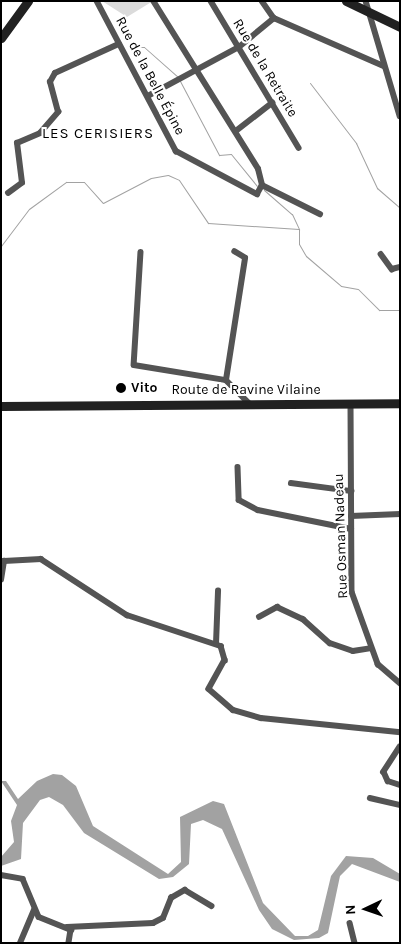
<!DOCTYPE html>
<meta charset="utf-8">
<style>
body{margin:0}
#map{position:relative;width:401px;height:944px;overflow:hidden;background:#fff;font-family:Karla,sans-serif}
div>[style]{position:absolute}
.green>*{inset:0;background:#dbdbdb}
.water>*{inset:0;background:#a2a2a2}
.stream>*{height:1px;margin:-0.5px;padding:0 0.5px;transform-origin:0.5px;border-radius:0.5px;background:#a2a2a2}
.minor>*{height:5.5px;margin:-2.75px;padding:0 2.75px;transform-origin:2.75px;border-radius:2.75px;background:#545454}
.secondary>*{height:9px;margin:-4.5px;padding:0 4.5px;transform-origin:4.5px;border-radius:4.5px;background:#212121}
.dots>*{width:14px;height:14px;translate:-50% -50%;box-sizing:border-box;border:2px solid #fff;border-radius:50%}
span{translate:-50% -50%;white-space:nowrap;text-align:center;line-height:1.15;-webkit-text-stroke:4px #fff;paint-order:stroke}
.street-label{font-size:14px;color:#000}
.poi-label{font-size:14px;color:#000;font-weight:700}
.left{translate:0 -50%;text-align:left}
.neighbourhood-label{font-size:15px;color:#000;letter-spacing:1px}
.frame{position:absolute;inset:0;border:2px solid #000;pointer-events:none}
.north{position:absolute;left:341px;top:884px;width:50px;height:50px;-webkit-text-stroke:4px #fff;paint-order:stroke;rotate:267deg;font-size:14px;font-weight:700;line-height:20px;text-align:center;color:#000}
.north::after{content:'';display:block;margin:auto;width:18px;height:22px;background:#000;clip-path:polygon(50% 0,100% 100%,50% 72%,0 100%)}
</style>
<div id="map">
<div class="green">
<i style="clip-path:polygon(102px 1px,153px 1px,127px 17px)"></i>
</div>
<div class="water">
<i style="clip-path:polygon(53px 774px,62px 775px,76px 786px,93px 826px,168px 874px,181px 862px,180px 817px,213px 801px,224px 804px,263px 903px,295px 936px,308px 936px,318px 930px,331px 876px,346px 856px,373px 858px,400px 874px,400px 882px,352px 864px,340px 876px,328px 933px,319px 938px,294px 940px,272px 929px,259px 910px,222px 829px,203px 820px,191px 824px,189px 864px,173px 877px,159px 879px,84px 833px,63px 805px,49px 797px,40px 800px,23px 823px,21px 859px,1px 866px,1px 857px,14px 842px,11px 821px,17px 805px,1px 781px,6px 781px,18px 799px,37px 781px)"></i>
</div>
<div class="stream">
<i style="left:136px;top:47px;width:8px"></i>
<i style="left:144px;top:47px;width:47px;rotate:41.5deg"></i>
<i style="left:180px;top:81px;width:84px;rotate:62.2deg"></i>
<i style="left:219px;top:155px;width:12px;rotate:-5deg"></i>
<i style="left:231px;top:154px;width:41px;rotate:50.9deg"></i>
<i style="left:310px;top:83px;width:76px;rotate:52.5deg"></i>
<i style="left:356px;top:143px;width:50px;rotate:65deg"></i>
<i style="left:377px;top:188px;width:30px;rotate:41deg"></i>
<i style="left:264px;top:190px;width:37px;rotate:41deg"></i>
<i style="left:292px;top:214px;width:17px;rotate:65deg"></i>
<i style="left:1px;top:246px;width:46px;rotate:-52.9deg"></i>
<i style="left:29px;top:209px;width:46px;rotate:-36.1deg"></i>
<i style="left:66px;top:182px;width:18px"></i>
<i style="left:84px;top:182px;width:28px;rotate:48deg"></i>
<i style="left:103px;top:203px;width:54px;rotate:-27.5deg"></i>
<i style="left:151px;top:178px;width:17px;rotate:-10deg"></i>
<i style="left:168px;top:175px;width:12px;rotate:24deg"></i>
<i style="left:179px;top:180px;width:52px;rotate:56deg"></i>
<i style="left:208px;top:223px;width:91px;rotate:3.8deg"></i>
<i style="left:299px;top:229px;width:15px;rotate:90deg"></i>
<i style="left:299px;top:244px;width:14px;rotate:60deg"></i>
<i style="left:306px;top:256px;width:46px;rotate:40.6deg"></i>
<i style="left:341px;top:286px;width:17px;rotate:10deg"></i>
<i style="left:358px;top:289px;width:30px;rotate:45deg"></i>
<i style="left:379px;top:310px;width:21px"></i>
</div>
<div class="minor">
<i style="left:97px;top:1px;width:170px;rotate:62.2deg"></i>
<i style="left:176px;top:151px;width:92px;rotate:28deg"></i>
<i style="left:257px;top:194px;width:10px;rotate:-61deg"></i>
<i style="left:262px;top:185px;width:16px;rotate:-104deg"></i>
<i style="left:258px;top:169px;width:198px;rotate:-122deg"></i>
<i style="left:211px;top:1px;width:171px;rotate:59.1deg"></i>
<i style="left:262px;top:1px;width:21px;rotate:55deg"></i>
<i style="left:366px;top:1px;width:120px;rotate:73.5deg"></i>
<i style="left:274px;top:18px;width:120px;rotate:23.6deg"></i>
<i style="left:148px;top:96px;width:103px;rotate:-28.3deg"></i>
<i style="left:239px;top:47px;width:45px;rotate:-39.6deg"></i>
<i style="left:236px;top:131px;width:46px;rotate:-37.9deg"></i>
<i style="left:262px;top:185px;width:65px;rotate:26.6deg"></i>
<i style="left:8px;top:193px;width:17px;rotate:-36deg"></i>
<i style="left:22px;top:183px;width:40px;rotate:-97.1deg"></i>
<i style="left:17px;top:143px;width:25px;rotate:-23deg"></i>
<i style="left:40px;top:133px;width:28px;rotate:-49deg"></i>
<i style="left:58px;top:112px;width:31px;rotate:-105deg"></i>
<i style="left:50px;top:82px;width:10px;rotate:-61deg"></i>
<i style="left:55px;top:73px;width:70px;rotate:-24.4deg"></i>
<i style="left:141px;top:252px;width:113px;rotate:93.5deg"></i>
<i style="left:134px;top:365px;width:93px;rotate:9.3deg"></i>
<i style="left:226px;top:380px;width:33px;rotate:45deg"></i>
<i style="left:381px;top:254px;width:19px;rotate:54deg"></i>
<i style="left:392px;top:269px;width:8px;rotate:-14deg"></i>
<i style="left:226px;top:380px;width:123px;rotate:-81.1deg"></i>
<i style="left:245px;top:258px;width:12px;rotate:-149deg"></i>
<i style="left:351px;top:404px;width:188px;rotate:89.7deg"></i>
<i style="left:352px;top:592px;width:77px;rotate:70.1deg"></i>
<i style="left:378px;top:664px;width:29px;rotate:41deg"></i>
<i style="left:238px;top:467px;width:33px;rotate:88deg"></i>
<i style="left:239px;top:500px;width:21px;rotate:28deg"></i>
<i style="left:258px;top:510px;width:95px;rotate:11.5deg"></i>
<i style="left:291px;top:483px;width:61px;rotate:7.6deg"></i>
<i style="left:351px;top:516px;width:49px;rotate:-2.3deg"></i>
<i style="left:1px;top:580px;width:19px;rotate:-81deg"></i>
<i style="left:4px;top:561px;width:37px;rotate:-3deg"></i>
<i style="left:41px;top:559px;width:103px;rotate:33.1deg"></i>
<i style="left:127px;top:615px;width:99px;rotate:18.3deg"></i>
<i style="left:221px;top:646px;width:15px;rotate:74deg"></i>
<i style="left:225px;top:660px;width:33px;rotate:119deg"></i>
<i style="left:209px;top:689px;width:32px;rotate:41deg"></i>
<i style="left:233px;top:710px;width:29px;rotate:16deg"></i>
<i style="left:261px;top:718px;width:140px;rotate:5.8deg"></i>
<i style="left:259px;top:617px;width:21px;rotate:-29deg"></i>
<i style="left:277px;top:607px;width:29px;rotate:25deg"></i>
<i style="left:303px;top:619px;width:36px;rotate:42deg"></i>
<i style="left:330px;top:643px;width:24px;rotate:19deg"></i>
<i style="left:353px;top:651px;width:18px;rotate:-9deg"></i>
<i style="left:216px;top:644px;width:53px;rotate:-87.8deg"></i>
<i style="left:400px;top:747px;width:30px;rotate:123deg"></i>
<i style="left:384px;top:772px;width:10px;rotate:66deg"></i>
<i style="left:388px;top:781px;width:13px;rotate:18deg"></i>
<i style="left:370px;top:798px;width:31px;rotate:13deg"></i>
<i style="left:1px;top:875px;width:22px;rotate:10deg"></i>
<i style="left:23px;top:879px;width:41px;rotate:67.2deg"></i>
<i style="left:39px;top:917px;width:35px;rotate:22deg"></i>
<i style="left:71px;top:930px;width:13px;rotate:99deg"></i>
<i style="left:350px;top:923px;width:21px;rotate:76deg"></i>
<i style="left:67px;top:927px;width:86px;rotate:-2.7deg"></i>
<i style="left:153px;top:923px;width:11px;rotate:-27deg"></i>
<i style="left:163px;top:918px;width:22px;rotate:-68deg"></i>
<i style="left:171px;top:898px;width:16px;rotate:-30deg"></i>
<i style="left:185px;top:890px;width:31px;rotate:31deg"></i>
<i style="left:20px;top:943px;width:36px;rotate:-67deg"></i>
</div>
<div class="secondary">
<i style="left:346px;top:1px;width:60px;rotate:25.7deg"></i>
<i style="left:1px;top:38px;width:46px;rotate:-53.9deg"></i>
<i style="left:1px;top:406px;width:399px;rotate:-0.4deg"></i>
</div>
<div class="dots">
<i style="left:121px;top:388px;background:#000"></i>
</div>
<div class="street-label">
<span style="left:265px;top:68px;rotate:59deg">Rue de la Retraite</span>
<span style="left:150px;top:76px;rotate:62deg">Rue de la Belle Épine</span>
<span style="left:246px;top:390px">Route de Ravine Vilaine</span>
<span style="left:341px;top:536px;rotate:-92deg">Rue Osman Nadeau</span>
</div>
<div class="poi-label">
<span class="left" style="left:131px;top:388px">Vito</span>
</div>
<div class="neighbourhood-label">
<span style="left:98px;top:134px">LES CERISIERS</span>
</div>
<div class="frame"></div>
<div class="north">N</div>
</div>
